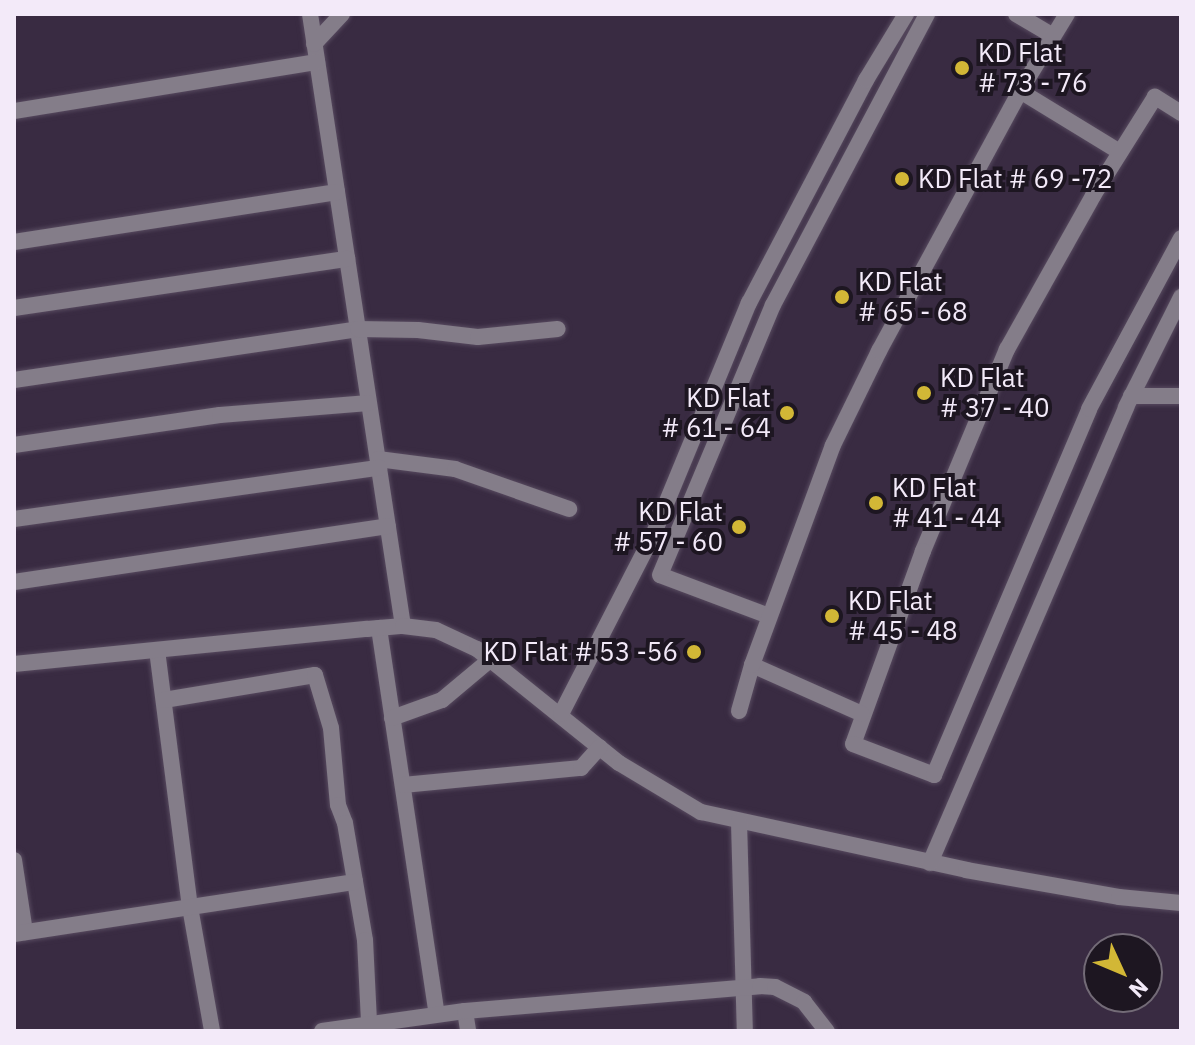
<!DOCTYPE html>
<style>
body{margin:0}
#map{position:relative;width:1195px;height:1045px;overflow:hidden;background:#392b42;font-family:"IBM Plex Sans",sans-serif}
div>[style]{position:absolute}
.roads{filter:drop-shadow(0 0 2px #574a5f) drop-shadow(0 0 2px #574a5f)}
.minor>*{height:16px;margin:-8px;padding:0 8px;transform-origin:8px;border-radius:8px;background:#847d89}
.dots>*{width:22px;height:22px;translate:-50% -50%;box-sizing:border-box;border:4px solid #1d1621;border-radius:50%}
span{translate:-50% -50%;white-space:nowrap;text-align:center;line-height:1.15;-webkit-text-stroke:8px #1d1621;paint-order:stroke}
.poi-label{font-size:26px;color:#f3eaf9}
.left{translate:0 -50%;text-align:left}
.right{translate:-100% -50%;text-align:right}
.frame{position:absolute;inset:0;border:16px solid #f3eaf9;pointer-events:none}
.north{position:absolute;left:1083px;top:933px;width:80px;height:80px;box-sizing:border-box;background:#1d1621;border:2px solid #736b77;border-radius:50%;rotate:134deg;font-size:22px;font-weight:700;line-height:32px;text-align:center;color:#f3eaf9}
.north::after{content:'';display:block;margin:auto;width:28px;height:36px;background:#d2b736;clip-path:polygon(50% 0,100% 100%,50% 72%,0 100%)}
</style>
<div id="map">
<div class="roads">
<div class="minor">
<i style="left:310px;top:14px;width:619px;rotate:81.36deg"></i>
<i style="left:1016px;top:14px;width:43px;rotate:30.7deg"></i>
<i style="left:314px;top:44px;width:41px;rotate:-47deg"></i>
<i style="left:1020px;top:91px;width:117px;rotate:31.4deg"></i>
<i style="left:14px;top:111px;width:307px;rotate:-9.2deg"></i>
<i style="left:1181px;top:113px;width:31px;rotate:-148deg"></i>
<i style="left:1155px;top:97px;width:117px;rotate:122.1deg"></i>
<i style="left:1093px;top:196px;width:176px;rotate:119.3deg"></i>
<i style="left:1007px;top:349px;width:219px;rotate:112.6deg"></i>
<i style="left:923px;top:551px;width:205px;rotate:109.9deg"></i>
<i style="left:853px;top:744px;width:87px;rotate:20.9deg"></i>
<i style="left:934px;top:775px;width:397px;rotate:-67deg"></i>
<i style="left:1089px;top:409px;width:194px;rotate:-61.7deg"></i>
<i style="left:14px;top:242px;width:327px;rotate:-8.8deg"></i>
<i style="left:14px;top:308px;width:337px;rotate:-8.4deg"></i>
<i style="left:14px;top:380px;width:348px;rotate:-8.4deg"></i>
<i style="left:358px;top:329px;width:60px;rotate:1deg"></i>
<i style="left:418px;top:330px;width:60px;rotate:6.7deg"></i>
<i style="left:478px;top:337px;width:80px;rotate:-5.7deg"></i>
<i style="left:1131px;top:396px;width:50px"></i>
<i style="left:14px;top:445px;width:208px;rotate:-8.3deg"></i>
<i style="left:220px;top:415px;width:149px;rotate:-4.6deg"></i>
<i style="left:378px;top:459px;width:78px;rotate:7.4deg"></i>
<i style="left:455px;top:469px;width:121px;rotate:19.3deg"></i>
<i style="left:14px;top:519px;width:369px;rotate:-8deg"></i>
<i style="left:14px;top:582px;width:378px;rotate:-8.5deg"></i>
<i style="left:769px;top:616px;width:116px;rotate:-159.4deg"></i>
<i style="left:660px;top:575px;width:293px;rotate:-67.3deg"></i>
<i style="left:773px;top:305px;width:329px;rotate:-62.1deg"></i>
<i style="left:379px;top:628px;width:390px;rotate:81.5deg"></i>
<i style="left:157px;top:650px;width:259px;rotate:82.7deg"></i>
<i style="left:190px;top:907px;width:126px;rotate:79.9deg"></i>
<i style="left:14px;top:664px;width:355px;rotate:-5.7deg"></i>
<i style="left:367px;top:629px;width:36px;rotate:-5deg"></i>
<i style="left:403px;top:626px;width:33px;rotate:7deg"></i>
<i style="left:436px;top:630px;width:45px;rotate:24.9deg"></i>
<i style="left:477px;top:649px;width:182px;rotate:38.8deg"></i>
<i style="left:619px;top:763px;width:96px;rotate:30.9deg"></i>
<i style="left:701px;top:812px;width:271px;rotate:12.3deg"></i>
<i style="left:966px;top:870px;width:155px;rotate:10deg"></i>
<i style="left:1119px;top:897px;width:62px;rotate:5.5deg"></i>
<i style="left:752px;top:665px;width:120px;rotate:24deg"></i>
<i style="left:164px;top:700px;width:153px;rotate:-9.4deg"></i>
<i style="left:315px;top:675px;width:55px;rotate:73.2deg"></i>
<i style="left:331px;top:728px;width:77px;rotate:84.8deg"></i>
<i style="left:338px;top:805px;width:19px;rotate:69deg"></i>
<i style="left:345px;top:823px;width:119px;rotate:80.3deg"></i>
<i style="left:365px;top:940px;width:83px;rotate:87.2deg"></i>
<i style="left:739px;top:711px;width:48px;rotate:-74.2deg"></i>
<i style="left:752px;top:665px;width:234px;rotate:-69.8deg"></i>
<i style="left:833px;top:445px;width:105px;rotate:-63.9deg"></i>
<i style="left:879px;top:351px;width:296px;rotate:-61.5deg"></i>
<i style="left:1020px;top:91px;width:90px;rotate:-58.6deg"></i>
<i style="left:561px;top:714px;width:203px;rotate:-62.8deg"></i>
<i style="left:654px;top:533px;width:249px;rotate:-67.6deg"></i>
<i style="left:749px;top:303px;width:252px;rotate:-62.3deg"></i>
<i style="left:866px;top:80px;width:77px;rotate:-58.8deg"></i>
<i style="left:392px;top:718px;width:53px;rotate:-19.8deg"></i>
<i style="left:442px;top:700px;width:64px;rotate:-39.9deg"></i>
<i style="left:403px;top:785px;width:179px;rotate:-5.5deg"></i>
<i style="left:581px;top:768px;width:28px;rotate:-48deg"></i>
<i style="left:739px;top:822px;width:209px;rotate:88.4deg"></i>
<i style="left:14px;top:860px;width:73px;rotate:81.3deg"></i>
<i style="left:930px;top:863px;width:496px;rotate:-66.7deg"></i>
<i style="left:1126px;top:407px;width:123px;rotate:-63.4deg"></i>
<i style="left:14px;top:934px;width:345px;rotate:-8.7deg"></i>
<i style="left:465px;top:1011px;width:20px;rotate:81deg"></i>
<i style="left:322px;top:1031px;width:144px;rotate:-8deg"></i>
<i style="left:465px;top:1011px;width:296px;rotate:-4.8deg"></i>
<i style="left:760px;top:986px;width:15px;rotate:4deg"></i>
<i style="left:775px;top:987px;width:33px;rotate:27deg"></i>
<i style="left:804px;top:1002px;width:37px;rotate:52deg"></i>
</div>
</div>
<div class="dots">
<i style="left:962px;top:68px;background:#d2b736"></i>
<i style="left:902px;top:179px;background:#d2b736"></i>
<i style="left:842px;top:297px;background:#d2b736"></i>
<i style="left:924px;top:393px;background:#d2b736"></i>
<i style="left:787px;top:413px;background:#d2b736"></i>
<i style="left:876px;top:503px;background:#d2b736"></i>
<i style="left:739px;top:527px;background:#d2b736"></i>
<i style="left:832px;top:616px;background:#d2b736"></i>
<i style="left:694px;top:652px;background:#d2b736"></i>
</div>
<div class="poi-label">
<span class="left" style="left:978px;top:68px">KD Flat<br># 73 - 76</span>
<span class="left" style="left:918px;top:179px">KD Flat # 69 -72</span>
<span class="left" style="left:858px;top:297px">KD Flat<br># 65 - 68</span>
<span class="left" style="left:940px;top:393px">KD Flat<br># 37 - 40</span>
<span class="right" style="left:771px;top:413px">KD Flat<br># 61 - 64</span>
<span class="left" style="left:892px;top:503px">KD Flat<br># 41 - 44</span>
<span class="right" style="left:723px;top:527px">KD Flat<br># 57 - 60</span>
<span class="left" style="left:848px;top:616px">KD Flat<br># 45 - 48</span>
<span class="right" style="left:678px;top:652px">KD Flat # 53 -56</span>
</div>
<div class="frame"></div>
<div class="north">N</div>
</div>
